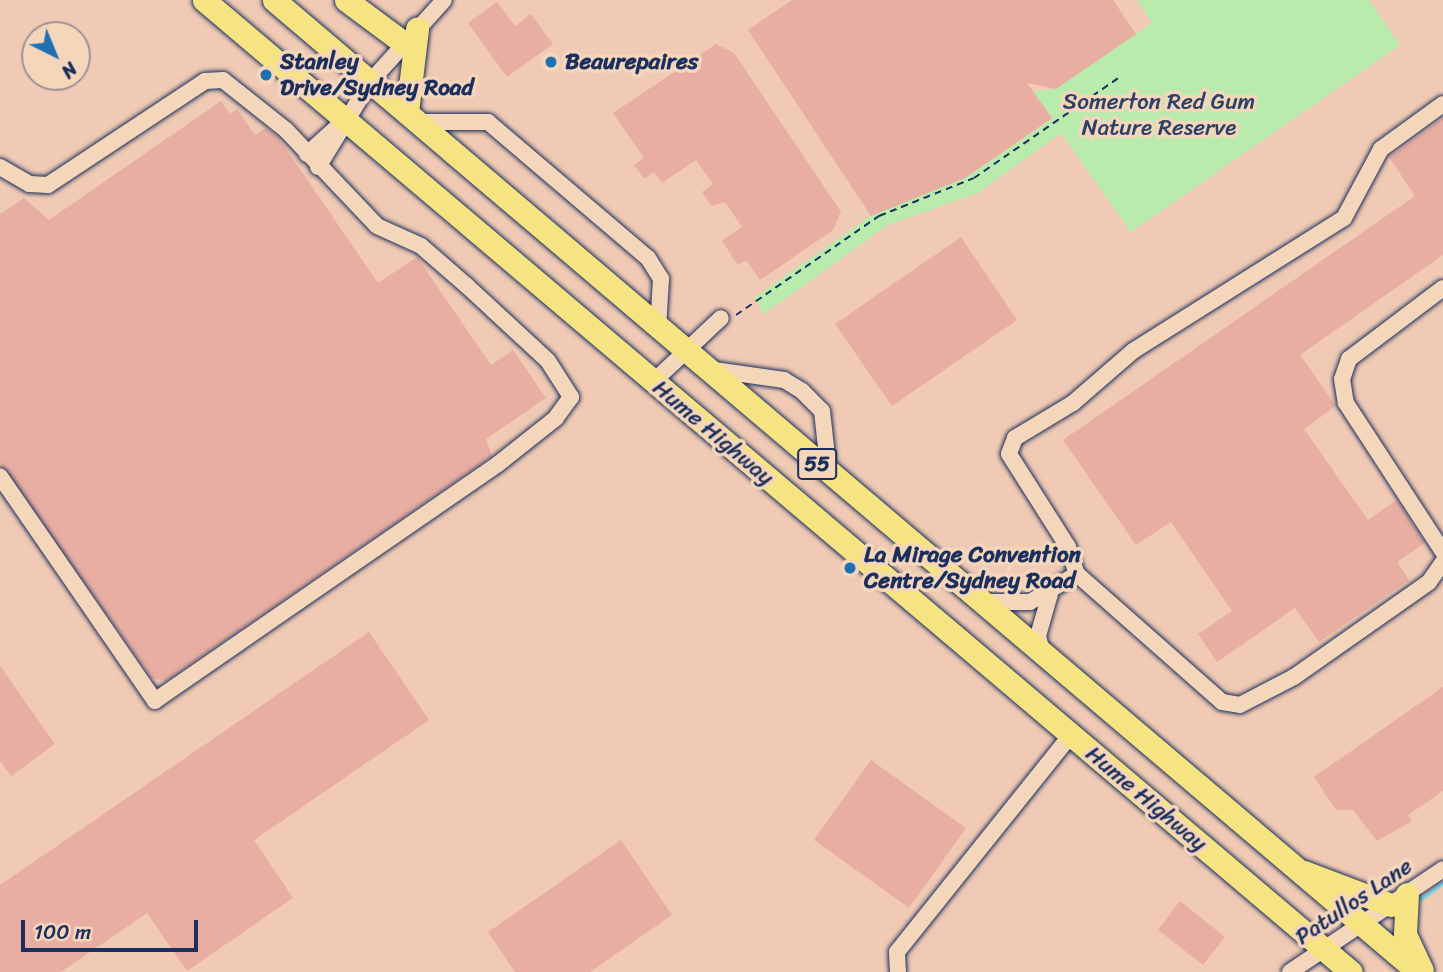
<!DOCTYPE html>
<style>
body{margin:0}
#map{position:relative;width:1443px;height:972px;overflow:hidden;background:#f4d6bb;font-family:Sriracha,sans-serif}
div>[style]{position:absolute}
.built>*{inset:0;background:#f0cab4}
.green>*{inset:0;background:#b8ebac}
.stream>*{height:3.5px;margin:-1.75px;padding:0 1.75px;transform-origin:1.75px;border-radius:1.75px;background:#88d6e6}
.building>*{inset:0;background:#e8aea2}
.path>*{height:2px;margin-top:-1px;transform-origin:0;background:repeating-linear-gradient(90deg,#1b2f5e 0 7px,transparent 0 12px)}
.roads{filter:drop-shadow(0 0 2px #1b2f5e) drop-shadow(0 0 2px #1b2f5e)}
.minor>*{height:16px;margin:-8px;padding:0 8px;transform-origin:8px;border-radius:8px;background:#f4d6bb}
.highway>*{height:23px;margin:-11.5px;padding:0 11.5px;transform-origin:11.5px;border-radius:11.5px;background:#f6e381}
.dots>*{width:19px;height:19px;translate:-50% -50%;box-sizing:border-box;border:4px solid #f4d6bb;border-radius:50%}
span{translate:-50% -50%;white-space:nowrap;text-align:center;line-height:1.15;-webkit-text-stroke:7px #f4d6bb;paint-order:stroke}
.shield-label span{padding:2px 5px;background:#f4d6bb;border:2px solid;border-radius:5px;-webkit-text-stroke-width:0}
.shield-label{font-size:21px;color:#1b2f5e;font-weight:700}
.poi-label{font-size:23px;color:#1b2f5e;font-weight:700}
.left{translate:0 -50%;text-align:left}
.park-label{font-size:23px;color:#2b4266}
.street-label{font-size:23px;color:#1b2f5e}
.north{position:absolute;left:21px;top:21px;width:70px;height:70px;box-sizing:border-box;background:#f4d6bb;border:2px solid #9d9396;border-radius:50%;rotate:137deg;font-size:19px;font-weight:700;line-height:28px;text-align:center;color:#1b2f5e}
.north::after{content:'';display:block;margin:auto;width:24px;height:32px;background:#1f6fb2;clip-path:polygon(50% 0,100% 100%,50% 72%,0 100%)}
.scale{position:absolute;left:21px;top:920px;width:177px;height:32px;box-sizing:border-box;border:4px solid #1b2f5e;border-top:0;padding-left:9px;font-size:21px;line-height:24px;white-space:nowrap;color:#1b2f5e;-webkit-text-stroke:5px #f4d6bb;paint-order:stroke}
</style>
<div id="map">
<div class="built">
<i style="clip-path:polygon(evenodd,0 0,1443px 0,1443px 972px,0 972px,0 0,35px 35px,77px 35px,77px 77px,35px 77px,35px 35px)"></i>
</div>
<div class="green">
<i style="clip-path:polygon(1137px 0,1369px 0,1400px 45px,1131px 232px,1061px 133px,978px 193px,888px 225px,764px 314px,754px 298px,879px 210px,965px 178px,1052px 119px,1033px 92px,1057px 88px,1152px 23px)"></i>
</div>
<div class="stream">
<i style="left:1422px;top:899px;width:26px;rotate:-36deg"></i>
</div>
<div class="building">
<i style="clip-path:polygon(792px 0,1113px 0,1136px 34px,1056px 89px,1027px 83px,1052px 118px,965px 178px,871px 216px,748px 30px)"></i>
<i style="clip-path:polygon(497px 2px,515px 26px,531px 14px,553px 44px,507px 77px,468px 23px)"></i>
<i style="clip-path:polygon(716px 44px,734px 53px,841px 212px,833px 230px,760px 280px,746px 260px,738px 265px,722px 241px,742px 227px,725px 202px,712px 206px,702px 192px,713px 184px,696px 160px,662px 183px,654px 172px,644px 179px,634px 165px,644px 158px,613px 113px)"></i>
<i style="clip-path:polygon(221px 101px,230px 114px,237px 109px,255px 135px,266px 128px,278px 137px,378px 283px,417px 257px,491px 365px,513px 350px,546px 398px,486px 439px,492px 456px,166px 681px,152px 678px,0 464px,0 214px,24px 198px,49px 220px)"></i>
<i style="clip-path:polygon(1443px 118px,1443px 255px,1300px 355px,1336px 406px,1304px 429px,1368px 520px,1397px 500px,1425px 543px,1397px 562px,1409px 580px,1319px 642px,1295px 608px,1217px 662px,1198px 634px,1232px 611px,1171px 522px,1136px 545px,1063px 440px,1415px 196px,1389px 157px)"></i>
<i style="clip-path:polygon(961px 237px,1017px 320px,892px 406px,835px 324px)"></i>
<i style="clip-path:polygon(369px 632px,429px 720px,254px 840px,293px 898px,187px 971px,147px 913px,61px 972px,0 972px,0 885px)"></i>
<i style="clip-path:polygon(0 666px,55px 744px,11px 776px,0 761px)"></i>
<i style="clip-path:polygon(1443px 687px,1443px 791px,1408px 815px,1412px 821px,1377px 841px,1353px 810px,1336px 810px,1314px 777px)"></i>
<i style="clip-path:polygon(871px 760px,966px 828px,909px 908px,814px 840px)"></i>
<i style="clip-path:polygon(621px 840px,672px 915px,590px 972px,515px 972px,488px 932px)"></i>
<i style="clip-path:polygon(1180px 901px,1225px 937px,1203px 965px,1158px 930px)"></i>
</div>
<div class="path">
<i style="left:736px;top:315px;width:174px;rotate:-34.7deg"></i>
<i style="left:879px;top:216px;width:102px;rotate:-21.8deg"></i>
<i style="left:974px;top:178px;width:178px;rotate:-34.7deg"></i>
</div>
<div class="roads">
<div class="minor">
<i style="left:1443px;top:104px;width:77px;rotate:144deg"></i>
<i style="left:1381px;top:149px;width:78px;rotate:118.2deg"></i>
<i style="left:1344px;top:218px;width:249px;rotate:147.8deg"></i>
<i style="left:1133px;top:351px;width:79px;rotate:139.1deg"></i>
<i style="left:1073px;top:403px;width:68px;rotate:148.9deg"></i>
<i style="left:1015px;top:438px;width:17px;rotate:111deg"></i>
<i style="left:1009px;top:454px;width:110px;rotate:57.6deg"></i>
<i style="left:1068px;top:547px;width:28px;rotate:72deg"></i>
<i style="left:1077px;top:574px;width:193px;rotate:41.4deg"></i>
<i style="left:1222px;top:702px;width:18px;rotate:9deg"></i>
<i style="left:1240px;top:705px;width:61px;rotate:-27.4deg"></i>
<i style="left:1294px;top:677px;width:165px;rotate:-35.1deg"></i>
<i style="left:1429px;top:582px;width:24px;rotate:-55deg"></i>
<i style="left:420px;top:122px;width:68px"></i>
<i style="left:488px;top:122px;width:210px;rotate:40.4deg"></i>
<i style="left:648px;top:258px;width:25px;rotate:58deg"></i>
<i style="left:661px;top:279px;width:50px;rotate:93.4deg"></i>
<i style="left:307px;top:154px;width:52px;rotate:-41.9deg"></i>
<i style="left:0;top:167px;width:34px;rotate:30deg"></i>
<i style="left:29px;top:184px;width:19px;rotate:3deg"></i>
<i style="left:48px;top:185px;width:188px;rotate:-33.5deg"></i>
<i style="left:205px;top:81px;width:18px;rotate:-3deg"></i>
<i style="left:223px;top:80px;width:80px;rotate:38.4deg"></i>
<i style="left:286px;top:130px;width:132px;rotate:46.5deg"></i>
<i style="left:377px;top:226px;width:48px;rotate:24.4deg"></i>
<i style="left:421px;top:246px;width:61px;rotate:41deg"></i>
<i style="left:467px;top:286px;width:110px;rotate:42.8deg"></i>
<i style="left:548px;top:361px;width:43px;rotate:57.4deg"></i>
<i style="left:571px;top:397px;width:26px;rotate:126deg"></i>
<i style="left:556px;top:418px;width:74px;rotate:141.6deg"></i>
<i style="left:498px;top:464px;width:417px;rotate:145.4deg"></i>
<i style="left:155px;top:701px;width:273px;rotate:-124.6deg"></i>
<i style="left:318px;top:167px;width:100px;rotate:-58.5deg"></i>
<i style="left:370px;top:82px;width:110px;rotate:-47.9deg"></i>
<i style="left:1443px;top:288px;width:118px;rotate:142.9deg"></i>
<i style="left:1349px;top:359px;width:21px;rotate:109deg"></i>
<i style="left:1342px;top:379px;width:24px;rotate:81deg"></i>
<i style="left:1346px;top:403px;width:178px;rotate:56.9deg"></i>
<i style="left:707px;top:369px;width:78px;rotate:8.1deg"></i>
<i style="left:784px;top:380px;width:21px;rotate:31deg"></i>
<i style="left:802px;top:391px;width:28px;rotate:45deg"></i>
<i style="left:822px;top:411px;width:63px;rotate:83.7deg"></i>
<i style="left:653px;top:382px;width:93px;rotate:-43.3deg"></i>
<i style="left:986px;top:602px;width:44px"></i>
<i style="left:1030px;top:602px;width:55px;rotate:-30.8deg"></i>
<i style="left:1043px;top:655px;width:20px;rotate:-105deg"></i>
<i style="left:1038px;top:636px;width:44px;rotate:-74.1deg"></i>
<i style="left:898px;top:972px;width:20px;rotate:-93deg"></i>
<i style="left:897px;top:952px;width:278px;rotate:-51.3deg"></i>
<i style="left:1290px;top:972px;width:184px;rotate:-33.9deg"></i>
</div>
<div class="highway">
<i style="left:204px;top:0;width:1503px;rotate:40.28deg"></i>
<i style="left:274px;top:0;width:1501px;rotate:40.35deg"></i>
<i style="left:346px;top:0;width:72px;rotate:36.6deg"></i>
<i style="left:407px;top:112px;width:84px;rotate:-83.1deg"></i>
<i style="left:1304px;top:872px;width:93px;rotate:20.8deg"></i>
<i style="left:1407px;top:894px;width:40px;rotate:92.9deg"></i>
<i style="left:1405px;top:934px;width:40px;rotate:65deg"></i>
</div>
</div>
<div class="dots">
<i style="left:551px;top:62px;background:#1f6fb2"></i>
<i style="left:266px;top:75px;background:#1f6fb2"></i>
<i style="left:850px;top:568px;background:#1f6fb2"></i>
</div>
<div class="shield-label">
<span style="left:817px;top:464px">55</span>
</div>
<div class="poi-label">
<span class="left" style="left:280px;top:75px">Stanley<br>Drive/Sydney Road</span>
<span class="left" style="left:565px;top:62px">Beaurepaires</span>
<span class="left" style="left:864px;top:568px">La Mirage Convention<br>Centre/Sydney Road</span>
</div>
<div class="park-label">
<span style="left:1159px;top:115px">Somerton Red Gum<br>Nature Reserve</span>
</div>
<div class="street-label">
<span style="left:713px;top:433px;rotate:40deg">Hume Highway</span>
<span style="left:1146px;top:799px;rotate:40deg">Hume Highway</span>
<span style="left:1354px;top:902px;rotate:-34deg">Patullos Lane</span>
</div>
<div class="north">N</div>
<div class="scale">100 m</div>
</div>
